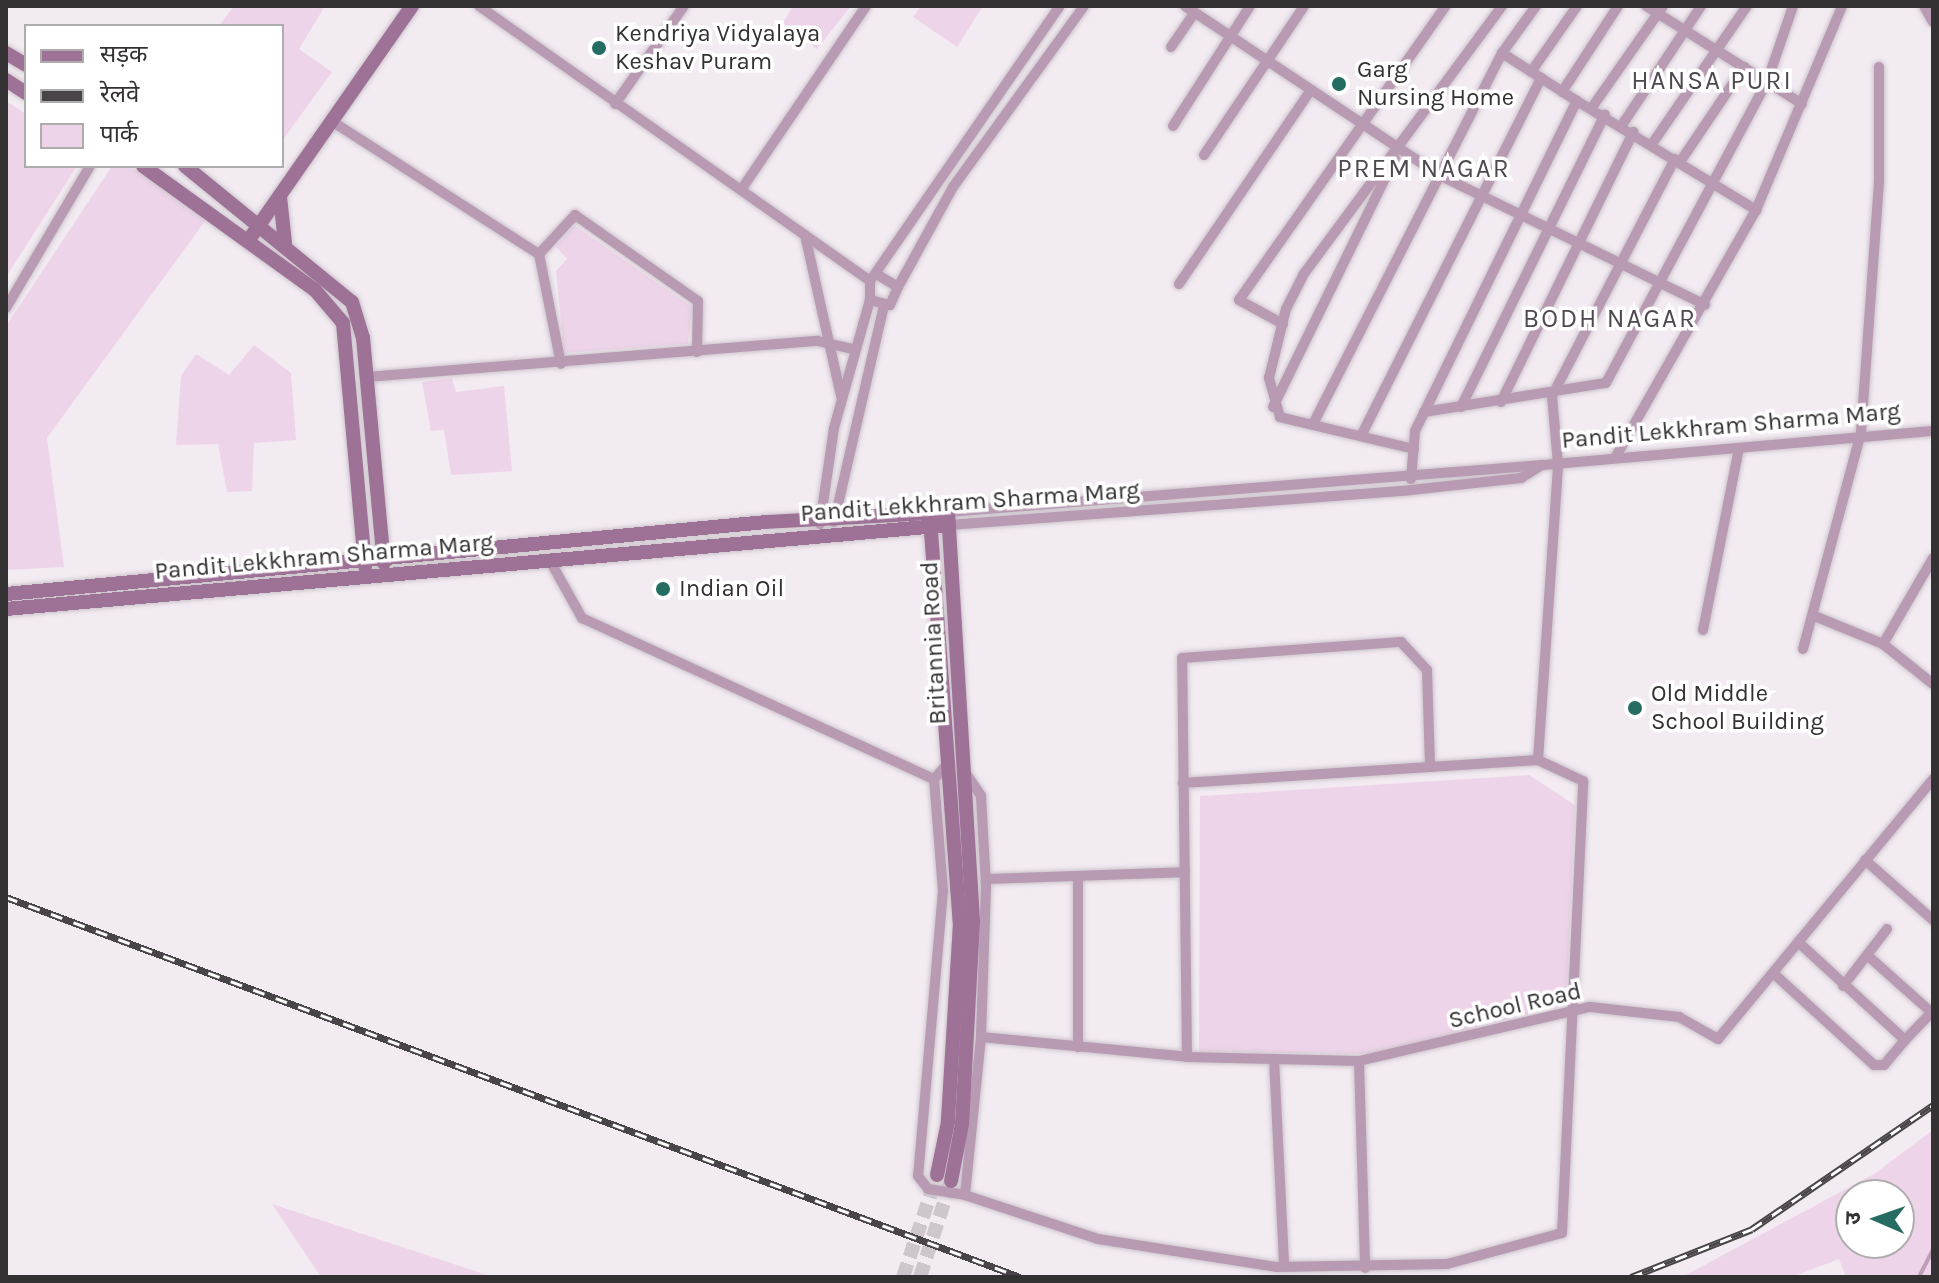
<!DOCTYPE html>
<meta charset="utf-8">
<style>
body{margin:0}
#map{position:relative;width:1939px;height:1283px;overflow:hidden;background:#f3ebf2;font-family:Karla,"Noto Sans Devanagari",sans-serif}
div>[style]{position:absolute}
.green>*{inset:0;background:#eed4e9}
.stream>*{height:4px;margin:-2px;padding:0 2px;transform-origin:2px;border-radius:2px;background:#be9db8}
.secondary-tunnel>*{height:14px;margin-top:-7px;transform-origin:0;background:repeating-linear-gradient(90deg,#cdc6cc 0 14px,transparent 0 21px)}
.roads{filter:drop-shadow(0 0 2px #cdc6cc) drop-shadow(0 0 2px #cdc6cc)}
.street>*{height:10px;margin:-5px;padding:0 5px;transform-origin:5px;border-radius:5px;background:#b99ab3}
.secondary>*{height:14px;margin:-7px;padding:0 7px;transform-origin:7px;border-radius:7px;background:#9e7196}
.rail>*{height:7px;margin-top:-3.5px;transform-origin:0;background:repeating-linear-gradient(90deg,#fff 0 12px,#484447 0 24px);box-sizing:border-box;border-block:2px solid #484447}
.dots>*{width:22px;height:22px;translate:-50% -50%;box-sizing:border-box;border:4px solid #fff;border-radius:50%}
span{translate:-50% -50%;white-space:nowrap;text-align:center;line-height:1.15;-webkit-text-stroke:7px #fff;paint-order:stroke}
.poi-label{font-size:24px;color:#343133}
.left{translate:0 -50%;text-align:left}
.street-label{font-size:24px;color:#343133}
.neighbourhood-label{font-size:26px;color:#4f484e;letter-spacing:2px}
.frame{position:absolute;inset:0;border:8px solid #343133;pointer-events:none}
.legend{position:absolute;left:24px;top:24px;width:260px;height:144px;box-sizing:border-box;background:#fff;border:2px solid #aeadad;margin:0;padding:10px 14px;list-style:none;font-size:24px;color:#343133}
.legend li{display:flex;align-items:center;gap:16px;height:40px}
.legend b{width:40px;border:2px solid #aeadad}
.north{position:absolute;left:1835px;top:1179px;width:80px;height:80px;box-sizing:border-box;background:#fff;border:2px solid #aeadad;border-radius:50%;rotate:272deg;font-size:22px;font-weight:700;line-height:32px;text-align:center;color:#343133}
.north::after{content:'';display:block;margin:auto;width:28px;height:36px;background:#256d63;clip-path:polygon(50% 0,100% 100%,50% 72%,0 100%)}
</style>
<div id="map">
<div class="green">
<i style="clip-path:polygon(234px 6px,325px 6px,299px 49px,332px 72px,282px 141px,282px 26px,219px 26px)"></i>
<i style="clip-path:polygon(793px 6px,851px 6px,817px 49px,783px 23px)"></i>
<i style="clip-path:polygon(921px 6px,983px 6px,957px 47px,913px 17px)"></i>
<i style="clip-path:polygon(6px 101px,26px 114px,26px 166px,77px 166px,6px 277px)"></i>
<i style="clip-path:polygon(112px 166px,129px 166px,208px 217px,47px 438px,64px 567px,6px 570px,6px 326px)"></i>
<i style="clip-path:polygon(574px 225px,692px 307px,688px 344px,564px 353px,556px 271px,567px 259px,556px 247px)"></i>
<i style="clip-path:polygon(254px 345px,291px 373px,296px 440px,254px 443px,252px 491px,227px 492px,218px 444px,176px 445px,181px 376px,196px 354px,229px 375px)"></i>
<i style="clip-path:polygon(452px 378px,456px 392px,504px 386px,512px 471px,451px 475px,444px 430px,431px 431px,422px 382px)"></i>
<i style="clip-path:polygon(1529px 775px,1575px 805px,1566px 1004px,1375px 1054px,1199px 1052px,1200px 796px)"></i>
<i style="clip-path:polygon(evenodd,1933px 1130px,1933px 1277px,1846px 1277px,1839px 1259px,1792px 1277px,1682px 1277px,1874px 1174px,1933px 1130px,1851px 1195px,1899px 1195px,1899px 1243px,1851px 1243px,1851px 1195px)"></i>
<i style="clip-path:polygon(272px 1204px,493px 1277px,321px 1277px)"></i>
</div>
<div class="stream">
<i style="left:1919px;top:1277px;width:30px;rotate:-63deg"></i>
</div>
<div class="secondary-tunnel">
<i style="left:903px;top:1277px;width:108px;rotate:-71.6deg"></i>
<i style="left:920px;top:1277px;width:101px;rotate:-72.1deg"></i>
</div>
<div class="roads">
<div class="street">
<i style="left:479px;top:6px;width:478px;rotate:35.1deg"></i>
<i style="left:1185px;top:6px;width:305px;rotate:33.6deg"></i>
<i style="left:1439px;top:175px;width:296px;rotate:26deg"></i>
<i style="left:1646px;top:6px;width:184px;rotate:32.1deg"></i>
<i style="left:1924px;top:6px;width:18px;rotate:61deg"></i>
<i style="left:1171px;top:47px;width:42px;rotate:-55.6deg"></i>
<i style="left:1502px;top:53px;width:89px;rotate:32.6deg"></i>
<i style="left:1531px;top:72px;width:80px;rotate:-55.1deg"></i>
<i style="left:1562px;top:92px;width:103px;rotate:-56.9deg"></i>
<i style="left:615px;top:104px;width:120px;rotate:-54.9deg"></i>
<i style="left:1593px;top:106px;width:122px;rotate:-55deg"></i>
<i style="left:333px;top:122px;width:245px;rotate:32.7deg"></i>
<i style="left:539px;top:254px;width:112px;rotate:78.7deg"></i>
<i style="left:1622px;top:125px;width:143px;rotate:-56.4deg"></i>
<i style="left:1173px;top:126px;width:143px;rotate:-57.3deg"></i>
<i style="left:1652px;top:144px;width:168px;rotate:-55.5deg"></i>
<i style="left:1204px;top:155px;width:179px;rotate:-56.1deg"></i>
<i style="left:1680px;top:162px;width:115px;rotate:-56deg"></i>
<i style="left:741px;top:190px;width:222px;rotate:-55.8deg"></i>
<i style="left:805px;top:235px;width:165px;rotate:77.4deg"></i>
<i style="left:539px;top:254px;width:53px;rotate:-47.3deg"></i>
<i style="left:575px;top:215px;width:150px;rotate:35deg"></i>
<i style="left:698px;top:301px;width:51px;rotate:91.1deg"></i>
<i style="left:878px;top:275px;width:23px;rotate:31deg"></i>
<i style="left:898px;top:287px;width:20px;rotate:114deg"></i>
<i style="left:890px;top:305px;width:21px;rotate:-166deg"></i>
<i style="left:870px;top:300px;width:19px;rotate:-90deg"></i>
<i style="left:870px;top:281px;width:334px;rotate:-55.4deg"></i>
<i style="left:1179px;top:284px;width:233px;rotate:-55.8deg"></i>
<i style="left:898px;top:287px;width:114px;rotate:-61.2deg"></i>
<i style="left:953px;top:187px;width:223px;rotate:-54.1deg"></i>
<i style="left:6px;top:308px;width:165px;rotate:-59.4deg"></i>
<i style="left:1283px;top:324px;width:50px;rotate:-151.4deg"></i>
<i style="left:1239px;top:300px;width:360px;rotate:-54.9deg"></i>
<i style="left:367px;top:377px;width:452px;rotate:-4.6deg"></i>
<i style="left:818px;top:341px;width:36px;rotate:13deg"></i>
<i style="left:1501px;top:402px;width:301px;rotate:-63.9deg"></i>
<i style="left:1273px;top:407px;width:277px;rotate:-63.9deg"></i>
<i style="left:1461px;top:407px;width:326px;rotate:-63.8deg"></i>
<i style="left:1424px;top:412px;width:184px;rotate:-9.1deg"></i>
<i style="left:1606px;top:383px;width:341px;rotate:-61.9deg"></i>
<i style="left:1767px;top:82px;width:80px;rotate:-71.1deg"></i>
<i style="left:1313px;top:424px;width:416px;rotate:-63deg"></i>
<i style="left:1502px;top:53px;width:58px;rotate:-54.1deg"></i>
<i style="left:1361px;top:436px;width:401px;rotate:-63.3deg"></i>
<i style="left:1414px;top:449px;width:138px;rotate:-166.6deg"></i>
<i style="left:1280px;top:417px;width:41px;rotate:-105.8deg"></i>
<i style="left:1269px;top:378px;width:71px;rotate:-76.2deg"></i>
<i style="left:1286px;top:309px;width:38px;rotate:-63deg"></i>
<i style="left:1303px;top:275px;width:335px;rotate:-53.5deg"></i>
<i style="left:1615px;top:458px;width:285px;rotate:-60.4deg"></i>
<i style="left:1756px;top:210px;width:221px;rotate:-67.1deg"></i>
<i style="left:1411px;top:479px;width:48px;rotate:-85.2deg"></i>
<i style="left:1415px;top:431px;width:368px;rotate:-63.9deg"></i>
<i style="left:1577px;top:101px;width:210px;rotate:31.3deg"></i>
<i style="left:948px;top:512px;width:596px;rotate:-4.52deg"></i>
<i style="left:834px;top:522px;width:222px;rotate:-77deg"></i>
<i style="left:820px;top:524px;width:97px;rotate:-81.7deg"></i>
<i style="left:834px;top:428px;width:133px;rotate:-74.3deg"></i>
<i style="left:949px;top:525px;width:463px;rotate:-4.3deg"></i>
<i style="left:1411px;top:490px;width:111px;rotate:-6.2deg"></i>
<i style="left:1521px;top:478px;width:25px;rotate:-32deg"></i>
<i style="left:1542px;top:465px;width:392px;rotate:-5deg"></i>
<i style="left:549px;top:559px;width:68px;rotate:60.8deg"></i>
<i style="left:582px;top:618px;width:387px;rotate:24.6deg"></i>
<i style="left:1812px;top:615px;width:77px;rotate:22.2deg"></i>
<i style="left:1883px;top:644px;width:64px;rotate:38.7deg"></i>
<i style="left:1703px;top:630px;width:185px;rotate:-78.8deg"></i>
<i style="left:1883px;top:644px;width:99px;rotate:-59.8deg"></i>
<i style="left:1803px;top:649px;width:224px;rotate:-75deg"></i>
<i style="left:1861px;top:433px;width:254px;rotate:-85.9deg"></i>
<i style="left:1879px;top:180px;width:113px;rotate:-90deg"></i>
<i style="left:1538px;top:760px;width:297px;rotate:-86.1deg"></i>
<i style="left:1558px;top:464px;width:68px;rotate:-95deg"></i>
<i style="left:1552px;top:396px;width:267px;rotate:-62.6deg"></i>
<i style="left:948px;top:763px;width:21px;rotate:131deg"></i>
<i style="left:934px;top:779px;width:112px;rotate:85.4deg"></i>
<i style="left:943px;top:891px;width:286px;rotate:95deg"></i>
<i style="left:918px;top:1176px;width:16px;rotate:52deg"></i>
<i style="left:928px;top:1189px;width:37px;rotate:9deg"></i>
<i style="left:965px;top:772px;width:29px;rotate:56deg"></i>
<i style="left:981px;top:796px;width:90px;rotate:86.8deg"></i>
<i style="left:986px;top:886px;width:151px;rotate:91.9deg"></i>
<i style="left:981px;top:1037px;width:159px;rotate:95.8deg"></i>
<i style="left:965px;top:1195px;width:140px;rotate:18.3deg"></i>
<i style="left:1098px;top:1239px;width:180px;rotate:8.9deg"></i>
<i style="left:1276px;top:1267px;width:171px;rotate:-1deg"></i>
<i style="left:1447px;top:1264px;width:119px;rotate:-15.1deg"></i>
<i style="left:1562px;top:1233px;width:452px;rotate:-87.3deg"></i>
<i style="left:1583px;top:781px;width:50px;rotate:-155deg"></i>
<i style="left:1538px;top:760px;width:356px;rotate:176.3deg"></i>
<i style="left:1865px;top:860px;width:91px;rotate:41.4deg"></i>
<i style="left:1078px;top:876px;width:171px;rotate:90deg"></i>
<i style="left:986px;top:879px;width:199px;rotate:-2deg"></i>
<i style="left:1867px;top:955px;width:87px;rotate:41.7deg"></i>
<i style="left:1773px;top:973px;width:137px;rotate:42.3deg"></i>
<i style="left:1874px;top:1065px;width:10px"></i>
<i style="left:1884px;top:1065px;width:33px;rotate:-50deg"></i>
<i style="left:1905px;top:1040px;width:145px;rotate:-137.5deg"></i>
<i style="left:1843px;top:986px;width:72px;rotate:-52.3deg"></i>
<i style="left:981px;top:1037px;width:207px;rotate:5.5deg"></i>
<i style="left:1187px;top:1057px;width:172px;rotate:1.3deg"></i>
<i style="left:1359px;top:1061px;width:237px;rotate:-13.2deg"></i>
<i style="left:1590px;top:1007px;width:90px;rotate:6.4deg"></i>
<i style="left:1679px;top:1017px;width:45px;rotate:29.4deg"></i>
<i style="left:1718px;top:1039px;width:337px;rotate:-50.4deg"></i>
<i style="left:1905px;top:1040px;width:40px;rotate:-46deg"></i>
<i style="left:1187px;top:1057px;width:399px;rotate:-90.7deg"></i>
<i style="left:1182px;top:658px;width:220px;rotate:-4.2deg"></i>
<i style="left:1401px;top:642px;width:38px;rotate:47deg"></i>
<i style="left:1427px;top:670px;width:96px;rotate:88.2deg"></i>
<i style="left:1274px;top:1059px;width:208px;rotate:87.2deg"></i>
<i style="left:1359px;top:1061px;width:207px;rotate:88.3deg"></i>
</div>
<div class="secondary">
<i style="left:6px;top:53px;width:23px;rotate:31deg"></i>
<i style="left:6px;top:80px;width:24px;rotate:33deg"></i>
<i style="left:143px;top:166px;width:212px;rotate:35.8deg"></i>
<i style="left:315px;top:290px;width:43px;rotate:49.7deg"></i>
<i style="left:343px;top:323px;width:244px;rotate:84.8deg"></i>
<i style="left:185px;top:166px;width:215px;rotate:39.2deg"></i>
<i style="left:352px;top:302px;width:38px;rotate:73deg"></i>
<i style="left:363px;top:338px;width:226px;rotate:84.7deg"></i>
<i style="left:280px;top:197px;width:46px;rotate:83.8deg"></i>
<i style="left:248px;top:241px;width:287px;rotate:-55.1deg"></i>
<i style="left:930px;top:518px;width:406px;rotate:85.8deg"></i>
<i style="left:960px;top:923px;width:199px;rotate:93.5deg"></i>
<i style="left:948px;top:1122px;width:54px;rotate:101.7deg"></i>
<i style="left:6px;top:594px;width:763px;rotate:-5.41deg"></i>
<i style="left:766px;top:522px;width:182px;rotate:-3.1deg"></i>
<i style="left:948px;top:512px;width:411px;rotate:86.5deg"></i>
<i style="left:973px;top:922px;width:202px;rotate:93.1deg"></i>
<i style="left:962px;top:1124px;width:58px;rotate:100.9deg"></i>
<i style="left:6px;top:609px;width:947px;rotate:-5.09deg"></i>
</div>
</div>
<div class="rail">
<i style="left:6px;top:897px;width:1083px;rotate:20.54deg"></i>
<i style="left:1631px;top:1277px;width:130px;rotate:-21.6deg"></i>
<i style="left:1752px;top:1229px;width:219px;rotate:-34.4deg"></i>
</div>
<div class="dots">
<i style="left:599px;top:48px;background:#256d63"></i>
<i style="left:1339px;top:84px;background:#256d63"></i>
<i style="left:663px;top:589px;background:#256d63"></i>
<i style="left:1635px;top:708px;background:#256d63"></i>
</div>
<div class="poi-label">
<span class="left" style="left:615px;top:48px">Kendriya Vidyalaya<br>Keshav Puram</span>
<span class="left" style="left:1357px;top:84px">Garg<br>Nursing Home</span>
<span class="left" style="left:679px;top:589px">Indian Oil</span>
<span class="left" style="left:1651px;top:708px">Old Middle<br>School Building</span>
</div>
<div class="street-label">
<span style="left:1731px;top:426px;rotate:-5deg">Pandit Lekkhram Sharma Marg</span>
<span style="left:970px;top:502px;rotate:-4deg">Pandit Lekkhram Sharma Marg</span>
<span style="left:324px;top:557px;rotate:-5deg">Pandit Lekkhram Sharma Marg</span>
<span style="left:934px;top:643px;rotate:-93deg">Britannia Road</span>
<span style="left:1515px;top:1006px;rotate:-13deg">School Road</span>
</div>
<div class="neighbourhood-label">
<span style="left:1712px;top:81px">HANSA PURI</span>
<span style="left:1424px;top:169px">PREM NAGAR</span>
<span style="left:1610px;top:319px">BODH NAGAR</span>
</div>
<div class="frame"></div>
<ul class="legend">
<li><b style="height:10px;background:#9e7196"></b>सड़क</li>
<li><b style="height:10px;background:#484447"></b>रेलवे</li>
<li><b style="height:22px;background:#eed4e9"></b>पार्क</li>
</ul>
<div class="north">उ</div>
</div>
